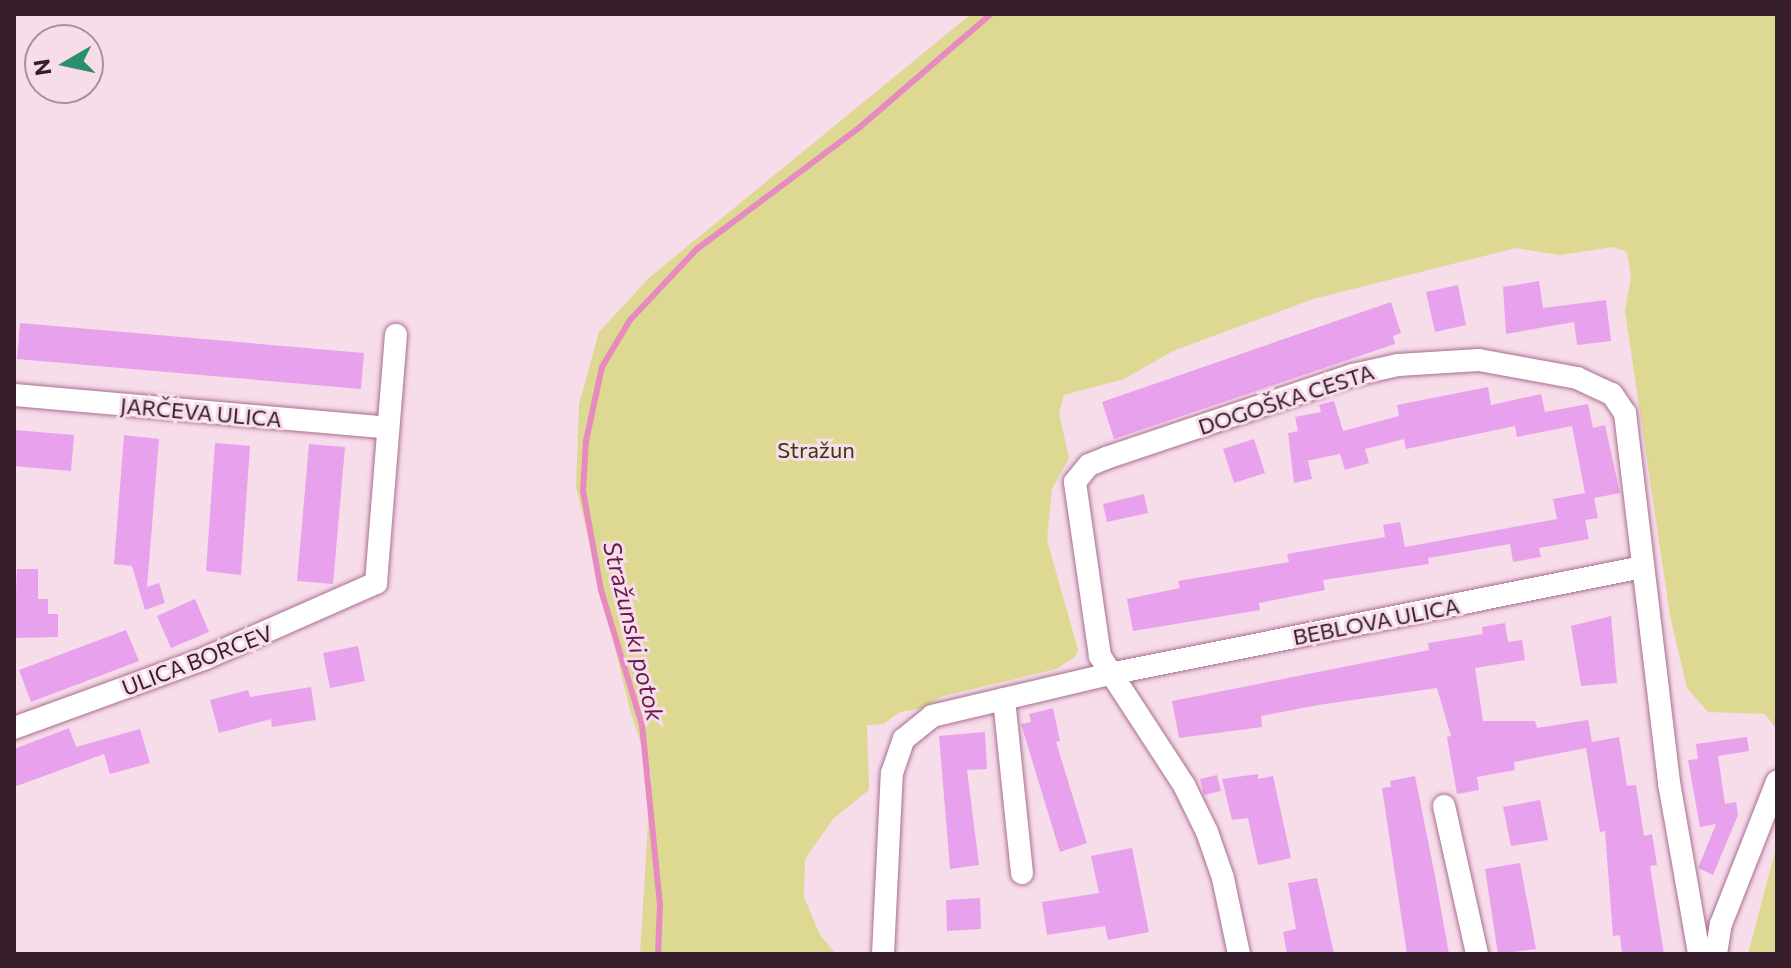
<!DOCTYPE html>
<meta charset="utf-8">
<style>
body{margin:0}
#map{position:relative;width:1791px;height:968px;overflow:hidden;background:#f7dcea;font-family:Commissioner,sans-serif}
div>[style]{position:absolute}
.green>*{inset:0;background:#ded992}
.stream>*{height:6px;margin:-3px;padding:0 3px;transform-origin:3px;border-radius:3px;background:#e68abf}
.building>*{inset:0;background:#e8a1ec}
.roads{filter:drop-shadow(0 0 2px #aa6e90) drop-shadow(0 0 2px #aa6e90)}
.minor>*{height:22px;margin:-11px;padding:0 11px;transform-origin:11px;border-radius:11px;background:#fff}
span{translate:-50% -50%;white-space:nowrap;text-align:center;line-height:1.15;-webkit-text-stroke:6px #f7dcea;paint-order:stroke}
.street-label{font-size:22px;color:#351d2b}
.park-label{font-size:22px;color:#3b3809}
.water-label{font-size:24px;color:#69194e;font-style:italic}
.frame{position:absolute;inset:0;border:16px solid #351d2b;pointer-events:none}
.north{position:absolute;left:24px;top:24px;width:80px;height:80px;box-sizing:border-box;background:#f7dcea;border:2px solid #a9909e;border-radius:50%;rotate:261deg;font-size:22px;font-weight:700;line-height:32px;text-align:center;color:#351d2b}
.north::after{content:'';display:block;margin:auto;width:28px;height:36px;background:#2a8f6b;clip-path:polygon(50% 0,100% 100%,50% 72%,0 100%)}
</style>
<div id="map">
<div class="green">
<i style="clip-path:polygon(971px 14px,1777px 14px,1777px 730px,1765px 714px,1708px 712px,1687px 688px,1670px 616px,1625px 311px,1631px 277px,1627px 252px,1613px 247px,1560px 255px,1516px 248px,1313px 299px,1173px 351px,1124px 379px,1064px 395px,1059px 413px,1069px 458px,1052px 489px,1047px 540px,1078px 650px,1075px 657px,1056px 669px,940px 697px,924px 708px,900px 712px,883px 724px,867px 725px,869px 790px,834px 818px,805px 859px,804px 897px,820px 935px,836px 954px,640px 954px,651px 775px,630px 710px,576px 487px,579px 404px,599px 332px,650px 277px)"></i>
<i style="clip-path:polygon(1777px 844px,1777px 954px,1748px 954px)"></i>
</div>
<div class="stream">
<i style="left:658px;top:954px;width:49px;rotate:-87.7deg"></i>
<i style="left:660px;top:905px;width:181px;rotate:-95.7deg"></i>
<i style="left:642px;top:725px;width:141px;rotate:-106.9deg"></i>
<i style="left:601px;top:590px;width:101px;rotate:-100.3deg"></i>
<i style="left:583px;top:491px;width:50px;rotate:-86.6deg"></i>
<i style="left:586px;top:441px;width:76px;rotate:-77.8deg"></i>
<i style="left:602px;top:367px;width:55px;rotate:-59.2deg"></i>
<i style="left:630px;top:320px;width:98px;rotate:-46.7deg"></i>
<i style="left:697px;top:249px;width:204px;rotate:-36.8deg"></i>
<i style="left:860px;top:127px;width:173px;rotate:-40.8deg"></i>
</div>
<div class="building">
<i style="clip-path:polygon(1539px 281px,1543px 308px,1606px 300px,1611px 341px,1577px 345px,1574px 322px,1506px 334px,1503px 287px)"></i>
<i style="clip-path:polygon(1458px 285px,1466px 325px,1435px 332px,1426px 292px)"></i>
<i style="clip-path:polygon(1391px 302px,1401px 333px,1393px 336px,1395px 344px,1114px 439px,1102px 402px)"></i>
<i style="clip-path:polygon(20px 323px,364px 353px,361px 389px,17px 359px)"></i>
<i style="clip-path:polygon(1488px 387px,1491px 405px,1541px 394px,1545px 412px,1588px 404px,1593px 428px,1605px 425px,1620px 493px,1594px 498px,1598px 518px,1585px 520px,1589px 539px,1539px 548px,1541px 557px,1513px 562px,1510px 544px,1428px 558px,1429px 564px,1323px 580px,1325px 590px,1259px 603px,1260px 610px,1133px 631px,1127px 599px,1180px 588px,1178px 581px,1289px 562px,1287px 554px,1385px 537px,1383px 525px,1400px 522px,1405px 547px,1557px 519px,1553px 499px,1585px 493px,1572px 426px,1517px 437px,1515px 426px,1406px 449px,1404px 439px,1365px 449px,1369px 463px,1345px 470px,1340px 454px,1296px 463px,1308px 461px,1312px 479px,1294px 483px,1288px 433px,1298px 431px,1295px 417px,1321px 412px,1319px 405px,1334px 401px,1343px 431px,1399px 416px,1397px 405px)"></i>
<i style="clip-path:polygon(14px 430px,74px 435px,71px 471px,14px 466px)"></i>
<i style="clip-path:polygon(124px 435px,159px 439px,147px 587px,159px 583px,165px 603px,145px 610px,132px 566px,114px 564px)"></i>
<i style="clip-path:polygon(1254px 439px,1265px 473px,1234px 483px,1223px 449px)"></i>
<i style="clip-path:polygon(215px 443px,250px 446px,241px 575px,206px 571px)"></i>
<i style="clip-path:polygon(309px 444px,345px 447px,333px 584px,297px 581px)"></i>
<i style="clip-path:polygon(1144px 494px,1148px 513px,1107px 522px,1103px 504px)"></i>
<i style="clip-path:polygon(17px 569px,38px 569px,38px 599px,48px 599px,48px 614px,58px 614px,58px 637px,14px 638px)"></i>
<i style="clip-path:polygon(195px 599px,209px 632px,171px 648px,157px 616px)"></i>
<i style="clip-path:polygon(1611px 616px,1617px 683px,1581px 686px,1571px 626px)"></i>
<i style="clip-path:polygon(1505px 623px,1508px 642px,1522px 640px,1525px 660px,1475px 668px,1483px 721px,1535px 721px,1537px 728px,1588px 720px,1592px 742px,1619px 737px,1627px 786px,1636px 785px,1644px 836px,1652px 834px,1657px 865px,1650px 866px,1664px 954px,1622px 954px,1620px 935px,1613px 936px,1605px 831px,1600px 832px,1586px 748px,1514px 762px,1515px 770px,1477px 777px,1479px 790px,1457px 794px,1447px 737px,1451px 736px,1437px 688px,1318px 705px,1261px 716px,1262px 727px,1179px 738px,1172px 701px,1429px 650px,1428px 643px,1483px 634px,1482px 627px)"></i>
<i style="clip-path:polygon(126px 630px,139px 661px,31px 702px,19px 670px)"></i>
<i style="clip-path:polygon(358px 646px,365px 681px,330px 688px,323px 653px)"></i>
<i style="clip-path:polygon(311px 687px,316px 720px,272px 727px,271px 719px,219px 733px,210px 700px,248px 690px,250px 697px)"></i>
<i style="clip-path:polygon(1053px 708px,1060px 741px,1056px 742px,1087px 843px,1060px 852px,1021px 724px,1031px 722px,1029px 714px)"></i>
<i style="clip-path:polygon(69px 728px,76px 747px,140px 729px,150px 763px,110px 774px,104px 754px,14px 787px,14px 749px)"></i>
<i style="clip-path:polygon(985px 732px,987px 769px,967px 770px,979px 865px,950px 869px,939px 736px)"></i>
<i style="clip-path:polygon(1747px 737px,1749px 751px,1718px 756px,1725px 804px,1736px 802px,1738px 815px,1713px 875px,1698px 868px,1716px 824px,1700px 827px,1688px 760px,1698px 759px,1696px 744px)"></i>
<i style="clip-path:polygon(1258px 774px,1258px 779px,1273px 776px,1291px 858px,1258px 865px,1248px 818px,1232px 820px,1222px 779px)"></i>
<i style="clip-path:polygon(1217px 775px,1221px 791px,1204px 795px,1200px 779px)"></i>
<i style="clip-path:polygon(1415px 776px,1435px 876px,1449px 954px,1407px 954px,1382px 788px,1391px 787px,1390px 781px)"></i>
<i style="clip-path:polygon(1540px 800px,1548px 840px,1511px 846px,1503px 807px)"></i>
<i style="clip-path:polygon(1132px 848px,1149px 932px,1108px 940px,1105px 926px,1047px 935px,1042px 902px,1099px 893px,1091px 856px)"></i>
<i style="clip-path:polygon(1520px 863px,1536px 949px,1498px 954px,1485px 869px)"></i>
<i style="clip-path:polygon(1317px 878px,1334px 954px,1287px 954px,1283px 932px,1296px 929px,1288px 883px)"></i>
<i style="clip-path:polygon(980px 898px,981px 929px,947px 931px,946px 900px)"></i>
</div>
<div class="roads">
<div class="minor">
<i style="left:14px;top:395px;width:375px;rotate:5deg"></i>
<i style="left:1004px;top:699px;width:175px;rotate:84.1deg"></i>
<i style="left:14px;top:728px;width:204px;rotate:-20deg"></i>
<i style="left:206px;top:658px;width:186px;rotate:-23.8deg"></i>
<i style="left:376px;top:583px;width:249px;rotate:-85.4deg"></i>
<i style="left:1444px;top:806px;width:152px;rotate:77.4deg"></i>
<i style="left:883px;top:954px;width:181px;rotate:-87.2deg"></i>
<i style="left:892px;top:773px;width:36px;rotate:-71deg"></i>
<i style="left:904px;top:739px;width:36px;rotate:-39deg"></i>
<i style="left:932px;top:716px;width:183px;rotate:-13.3deg"></i>
<i style="left:1110px;top:674px;width:543px;rotate:-11.37deg"></i>
<i style="left:1239px;top:954px;width:78px;rotate:-101.9deg"></i>
<i style="left:1223px;top:878px;width:49px;rotate:-109.2deg"></i>
<i style="left:1207px;top:832px;width:52px;rotate:-116.1deg"></i>
<i style="left:1184px;top:785px;width:154px;rotate:-123.1deg"></i>
<i style="left:1100px;top:656px;width:176px;rotate:-98.2deg"></i>
<i style="left:1075px;top:482px;width:22px;rotate:-51deg"></i>
<i style="left:1089px;top:465px;width:18px;rotate:-22deg"></i>
<i style="left:1106px;top:458px;width:261px;rotate:-18.6deg"></i>
<i style="left:1353px;top:375px;width:46px;rotate:-12.5deg"></i>
<i style="left:1398px;top:365px;width:81px;rotate:-3.5deg"></i>
<i style="left:1479px;top:360px;width:100px;rotate:10.4deg"></i>
<i style="left:1577px;top:378px;width:38px;rotate:25deg"></i>
<i style="left:1612px;top:394px;width:23px;rotate:56deg"></i>
<i style="left:1625px;top:413px;width:373px;rotate:83.2deg"></i>
<i style="left:1669px;top:783px;width:174px;rotate:80deg"></i>
<i style="left:1716px;top:954px;width:30px;rotate:-81deg"></i>
<i style="left:1721px;top:924px;width:153px;rotate:-68.5deg"></i>
</div>
</div>
<div class="street-label">
<span style="left:1286px;top:399px;rotate:-18deg">DOGOŠKA CESTA</span>
<span style="left:201px;top:412px;rotate:5deg">JARČEVA ULICA</span>
<span style="left:1376px;top:621px;rotate:-11deg">BEBLOVA ULICA</span>
<span style="left:197px;top:660px;rotate:-21deg">ULICA BORCEV</span>
</div>
<div class="park-label">
<span style="left:816px;top:450px">Stražun</span>
</div>
<div class="water-label">
<span style="left:634px;top:631px;rotate:76deg">Stražunski potok</span>
</div>
<div class="frame"></div>
<div class="north">N</div>
</div>
